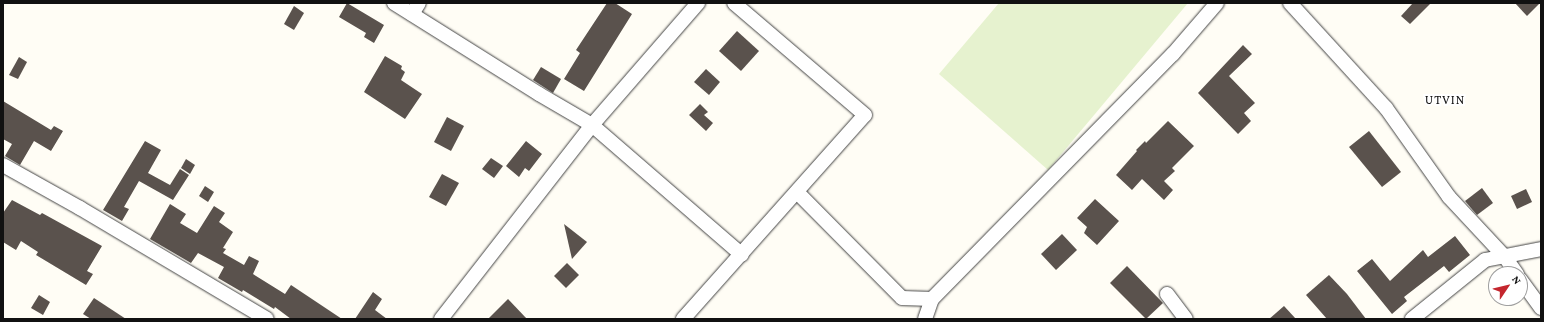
<!DOCTYPE html>
<style>
body{margin:0}
#map{position:relative;width:1544px;height:322px;overflow:hidden;background:#fffdf5;font-family:"Crimson Pro",serif}
div>[style]{position:absolute}
.pitch>*{inset:0;background:#e6f2cf}
.building>*{inset:0;background:#5a524d}
.roads{filter:drop-shadow(0 0 1px #444) drop-shadow(0 0 1px #444)}
.minor>*{height:14px;margin:-7px;padding:0 7px;transform-origin:7px;border-radius:7px;background:#fff}
span{translate:-50% -50%;white-space:nowrap;text-align:center;line-height:1.15;-webkit-text-stroke:4px #fff;paint-order:stroke}
.quarter-label{font-size:13px;color:#111;letter-spacing:1px}
.frame{position:absolute;inset:0;border:4px solid #111;pointer-events:none}
.north{position:absolute;left:1488px;top:266px;width:40px;height:40px;box-sizing:border-box;background:#fff;border:1px solid #a0a0a0;border-radius:50%;rotate:55deg;font-size:11px;font-weight:700;line-height:16px;text-align:center;color:#111}
.north::after{content:'';display:block;margin:auto;width:14px;height:18px;background:#c4262e;clip-path:polygon(50% 0,100% 100%,50% 72%,0 100%)}
</style>
<div id="map">
<div class="pitch">
<i style="clip-path:polygon(999px 3px,1188px 3px,1048px 170px,939px 74px)"></i>
</div>
<div class="building">
<i style="clip-path:polygon(347px 3px,384px 25px,374px 43px,364px 37px,366px 33px,339px 17px)"></i>
<i style="clip-path:polygon(607px 3px,615px 3px,632px 14px,584px 91px,564px 79px,580px 53px,576px 50px)"></i>
<i style="clip-path:polygon(1413px 3px,1431px 3px,1410px 24px,1401px 16px)"></i>
<i style="clip-path:polygon(1515px 3px,1540px 3px,1527px 16px)"></i>
<i style="clip-path:polygon(294px 6px,304px 13px,294px 30px,284px 24px)"></i>
<i style="clip-path:polygon(737px 31px,759px 51px,741px 71px,719px 51px)"></i>
<i style="clip-path:polygon(1243px 45px,1252px 54px,1229px 76px,1255px 103px,1244px 113px,1251px 121px,1238px 134px,1198px 93px)"></i>
<i style="clip-path:polygon(385px 56px,402px 66px,401px 69px,405px 72px,401px 80px,422px 94px,405px 119px,364px 92px)"></i>
<i style="clip-path:polygon(19px 57px,27px 62px,18px 79px,9px 75px)"></i>
<i style="clip-path:polygon(541px 67px,561px 79px,553px 93px,533px 80px)"></i>
<i style="clip-path:polygon(706px 69px,720px 82px,709px 95px,694px 82px)"></i>
<i style="clip-path:polygon(3px 101px,51px 130px,54px 126px,63px 131px,51px 151px,34px 141px,20px 165px,5px 156px,12px 144px,3px 139px)"></i>
<i style="clip-path:polygon(700px 104px,708px 112px,704px 115px,713px 123px,706px 131px,689px 115px)"></i>
<i style="clip-path:polygon(447px 117px,464px 126px,451px 151px,434px 142px)"></i>
<i style="clip-path:polygon(1168px 121px,1194px 146px,1172px 168px,1175px 171px,1164px 181px,1173px 190px,1164px 200px,1142px 179px,1132px 190px,1116px 175px,1137px 151px,1136px 150px,1145px 141px,1146px 143px)"></i>
<i style="clip-path:polygon(1369px 131px,1401px 172px,1382px 187px,1349px 147px)"></i>
<i style="clip-path:polygon(145px 141px,161px 150px,148px 173px,170px 185px,180px 169px,189px 175px,173px 200px,139px 181px,124px 207px,129px 209px,122px 221px,103px 210px)"></i>
<i style="clip-path:polygon(526px 141px,542px 154px,529px 171px,525px 168px,519px 177px,506px 166px)"></i>
<i style="clip-path:polygon(491px 158px,503px 166px,494px 178px,482px 169px)"></i>
<i style="clip-path:polygon(186px 159px,195px 165px,190px 174px,181px 168px)"></i>
<i style="clip-path:polygon(442px 174px,459px 183px,446px 206px,429px 197px)"></i>
<i style="clip-path:polygon(205px 186px,214px 192px,208px 202px,199px 196px)"></i>
<i style="clip-path:polygon(1482px 188px,1493px 203px,1477px 215px,1465px 201px)"></i>
<i style="clip-path:polygon(1526px 189px,1532px 202px,1517px 209px,1511px 196px)"></i>
<i style="clip-path:polygon(1095px 199px,1119px 221px,1097px 245px,1084px 233px,1087px 227px,1077px 218px)"></i>
<i style="clip-path:polygon(12px 200px,40px 215px,42px 213px,102px 246px,87px 271px,93px 274px,86px 285px,36px 255px,38px 252px,21px 241px,16px 250px,3px 242px,3px 213px)"></i>
<i style="clip-path:polygon(170px 204px,186px 214px,180px 223px,197px 233px,214px 206px,225px 213px,219px 222px,233px 232px,223px 248px,226px 249px,223px 253px,244px 265px,249px 256px,259px 261px,253px 274px,285px 294px,291px 285px,342px 319px,291px 319px,275px 307px,274px 309px,243px 290px,242px 292px,218px 278px,224px 267px,198px 253px,191px 263px,150px 239px)"></i>
<i style="clip-path:polygon(564px 224px,587px 242px,572px 259px)"></i>
<i style="clip-path:polygon(1062px 234px,1077px 250px,1056px 270px,1041px 254px)"></i>
<i style="clip-path:polygon(1455px 236px,1470px 255px,1449px 272px,1444px 266px,1404px 297px,1407px 301px,1392px 314px,1357px 271px,1372px 259px,1390px 281px,1423px 250px,1428px 257px)"></i>
<i style="clip-path:polygon(567px 263px,579px 275px,566px 288px,554px 276px)"></i>
<i style="clip-path:polygon(1127px 266px,1163px 303px,1146px 319px,1110px 283px)"></i>
<i style="clip-path:polygon(1329px 275px,1347px 294px,1366px 319px,1327px 319px,1306px 295px)"></i>
<i style="clip-path:polygon(373px 292px,382px 299px,375px 310px,387px 319px,355px 319px)"></i>
<i style="clip-path:polygon(39px 295px,50px 302px,43px 315px,31px 308px)"></i>
<i style="clip-path:polygon(94px 298px,126px 319px,91px 319px,83px 314px)"></i>
<i style="clip-path:polygon(508px 299px,527px 319px,488px 319px)"></i>
<i style="clip-path:polygon(1284px 306px,1296px 319px,1269px 319px)"></i>
</div>
<div class="roads">
<div class="minor">
<i style="left:394px;top:3px;width:171px;rotate:32.1deg"></i>
<i style="left:539px;top:94px;width:61px;rotate:30.3deg"></i>
<i style="left:592px;top:125px;width:198px;rotate:40.9deg"></i>
<i style="left:1290px;top:3px;width:142px;rotate:47.6deg"></i>
<i style="left:1386px;top:108px;width:109px;rotate:54.7deg"></i>
<i style="left:1449px;top:197px;width:82px;rotate:47deg"></i>
<i style="left:1505px;top:257px;width:21px;rotate:55deg"></i>
<i style="left:412px;top:14px;width:13px;rotate:-58deg"></i>
<i style="left:3px;top:165px;width:88px;rotate:29.2deg"></i>
<i style="left:80px;top:208px;width:217px;rotate:30.7deg"></i>
<i style="left:797px;top:192px;width:149px;rotate:45.3deg"></i>
<i style="left:902px;top:298px;width:30px;rotate:2deg"></i>
<i style="left:1520px;top:279px;width:36px;rotate:54deg"></i>
<i style="left:1167px;top:294px;width:31px;rotate:53deg"></i>
<i style="left:441px;top:319px;width:246px;rotate:-52.1deg"></i>
<i style="left:592px;top:125px;width:162px;rotate:-49deg"></i>
<i style="left:683px;top:319px;width:273px;rotate:-48.3deg"></i>
<i style="left:865px;top:115px;width:172px;rotate:-139.5deg"></i>
<i style="left:925px;top:319px;width:21px;rotate:-71deg"></i>
<i style="left:932px;top:299px;width:344px;rotate:-45.5deg"></i>
<i style="left:1173px;top:54px;width:67px;rotate:-49.2deg"></i>
<i style="left:1412px;top:319px;width:94px;rotate:-38.9deg"></i>
<i style="left:1485px;top:260px;width:57px;rotate:-11.1deg"></i>
</div>
</div>
<div class="quarter-label">
<span style="left:1445px;top:100px">UTVIN</span>
</div>
<div class="frame"></div>
<div class="north">N</div>
</div>
